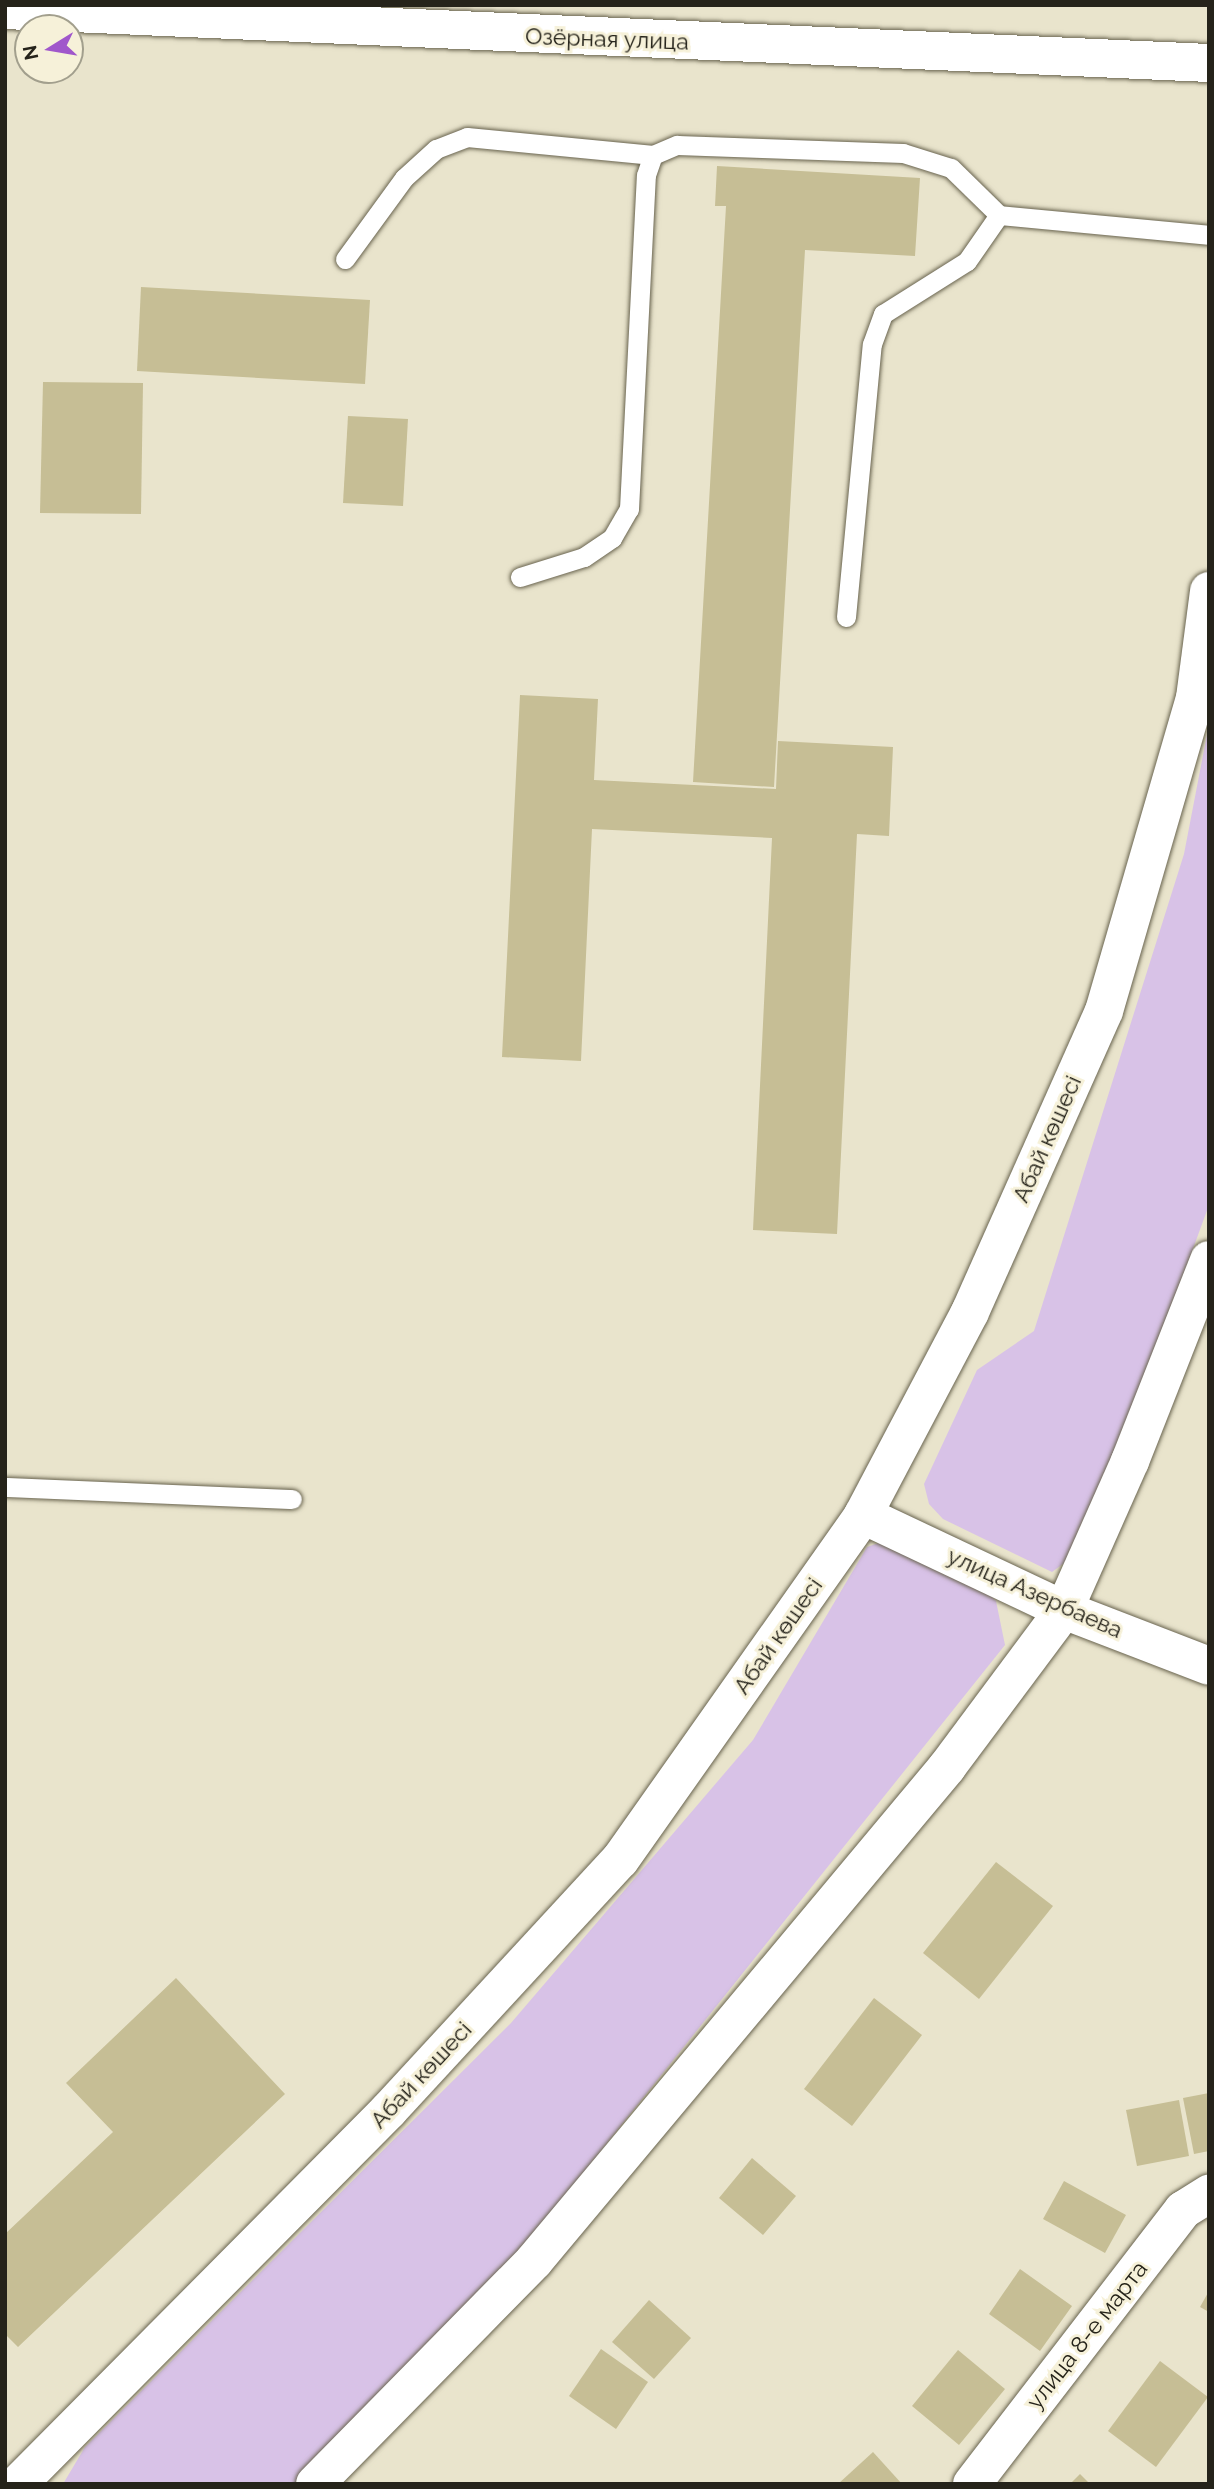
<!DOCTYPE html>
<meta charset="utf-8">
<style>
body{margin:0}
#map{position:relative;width:1214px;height:2489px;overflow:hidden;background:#e9e4cc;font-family:Raleway,sans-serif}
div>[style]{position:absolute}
.green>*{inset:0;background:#d8c2e7}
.building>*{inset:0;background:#c6be95}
.roads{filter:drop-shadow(0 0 2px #68634e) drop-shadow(0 0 2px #68634e)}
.lane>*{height:19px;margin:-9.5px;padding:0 9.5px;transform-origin:9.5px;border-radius:9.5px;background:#fff}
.street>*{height:38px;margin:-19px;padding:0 19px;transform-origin:19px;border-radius:19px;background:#fff}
.secondary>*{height:38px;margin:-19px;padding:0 19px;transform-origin:19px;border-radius:19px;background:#fff}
span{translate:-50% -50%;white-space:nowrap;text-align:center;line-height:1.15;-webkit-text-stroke:6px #f6f1d9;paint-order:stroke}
.street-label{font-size:23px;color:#25231a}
.frame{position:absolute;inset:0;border:7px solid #25231a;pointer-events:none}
.north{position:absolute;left:14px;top:14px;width:70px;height:70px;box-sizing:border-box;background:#f6f1d9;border:2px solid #a29f8d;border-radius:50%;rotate:259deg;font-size:19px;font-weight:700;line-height:28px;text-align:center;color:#25231a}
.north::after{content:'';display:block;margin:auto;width:24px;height:32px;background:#a057cb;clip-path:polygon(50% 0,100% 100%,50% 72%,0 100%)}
</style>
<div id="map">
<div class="green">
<i style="clip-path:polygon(1209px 724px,1209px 1205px,1083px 1549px,1052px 1572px,943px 1519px,929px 1504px,924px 1484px,977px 1370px,1034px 1331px,1184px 854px)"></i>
<i style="clip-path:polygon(887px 1540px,972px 1576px,996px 1601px,1005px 1645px,476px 2307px,301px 2484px,63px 2484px,85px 2447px,511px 2023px,753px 1740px,867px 1547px)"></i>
</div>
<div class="building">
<i style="clip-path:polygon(717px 166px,920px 178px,915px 256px,805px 250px,774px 787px,693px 782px,726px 206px,715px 206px)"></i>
<i style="clip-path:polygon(141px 287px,370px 300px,365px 384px,137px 371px)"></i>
<i style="clip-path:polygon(43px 382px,143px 383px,141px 514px,40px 513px)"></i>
<i style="clip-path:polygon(348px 416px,408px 419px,403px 506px,343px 503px)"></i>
<i style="clip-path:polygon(520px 695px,598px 699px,594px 780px,776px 789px,778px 741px,893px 747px,889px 836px,857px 834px,837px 1234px,753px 1230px,772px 838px,592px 829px,581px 1061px,502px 1057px)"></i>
<i style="clip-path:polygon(996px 1862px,1053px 1906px,979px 1999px,923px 1953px)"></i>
<i style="clip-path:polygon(176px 1978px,285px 2094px,18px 2347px,5px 2334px,5px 2234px,113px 2132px,66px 2083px)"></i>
<i style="clip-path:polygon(874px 1998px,922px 2035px,852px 2126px,804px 2089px)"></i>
<i style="clip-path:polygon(1209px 2093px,1209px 2151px,1194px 2154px,1183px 2098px)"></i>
<i style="clip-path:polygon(1179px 2100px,1189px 2156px,1137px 2166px,1126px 2110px)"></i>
<i style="clip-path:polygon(752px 2158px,796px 2196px,763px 2235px,719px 2198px)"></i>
<i style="clip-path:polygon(1064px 2181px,1126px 2215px,1105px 2253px,1043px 2219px)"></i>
<i style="clip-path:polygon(1020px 2269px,1072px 2306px,1040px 2351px,989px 2314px)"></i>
<i style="clip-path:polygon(1209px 2291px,1209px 2312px,1200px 2307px)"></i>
<i style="clip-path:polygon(649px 2300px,691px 2338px,654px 2379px,612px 2342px)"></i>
<i style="clip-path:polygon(601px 2349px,648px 2382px,616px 2429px,569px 2396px)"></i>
<i style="clip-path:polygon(958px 2350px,1005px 2389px,959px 2445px,912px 2406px)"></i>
<i style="clip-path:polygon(1160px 2361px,1208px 2397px,1156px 2467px,1108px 2431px)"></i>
<i style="clip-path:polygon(873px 2452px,902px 2484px,838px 2484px)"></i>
<i style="clip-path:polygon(1080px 2474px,1090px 2484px,1070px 2484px)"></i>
</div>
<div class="roads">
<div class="lane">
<i style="left:345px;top:259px;width:100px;rotate:-53.9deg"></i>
<i style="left:404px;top:178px;width:43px;rotate:-42.2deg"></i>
<i style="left:436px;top:149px;width:33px;rotate:-21deg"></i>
<i style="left:467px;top:137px;width:187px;rotate:5.5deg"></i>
<i style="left:653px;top:155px;width:26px;rotate:-23deg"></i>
<i style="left:677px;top:145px;width:226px;rotate:2deg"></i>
<i style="left:903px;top:153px;width:50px;rotate:17.4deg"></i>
<i style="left:951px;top:168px;width:67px;rotate:44.4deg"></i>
<i style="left:999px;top:215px;width:211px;rotate:5.4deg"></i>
<i style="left:520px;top:577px;width:67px;rotate:-17.4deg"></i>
<i style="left:584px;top:557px;width:34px;rotate:-34deg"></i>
<i style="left:612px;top:538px;width:34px;rotate:-60deg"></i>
<i style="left:629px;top:509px;width:334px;rotate:-87.1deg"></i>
<i style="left:646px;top:175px;width:21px;rotate:-71deg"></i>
<i style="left:846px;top:617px;width:274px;rotate:-84.6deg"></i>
<i style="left:872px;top:344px;width:32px;rotate:-70deg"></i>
<i style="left:883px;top:314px;width:99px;rotate:-32.2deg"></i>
<i style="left:967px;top:261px;width:56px;rotate:-55.2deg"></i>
<i style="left:5px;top:1487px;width:287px;rotate:2.4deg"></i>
</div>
<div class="street">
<i style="left:863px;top:1515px;width:222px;rotate:25.3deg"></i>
<i style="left:1064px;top:1610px;width:155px;rotate:21.1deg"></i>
<i style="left:972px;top:2484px;width:346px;rotate:-52.4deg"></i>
<i style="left:1183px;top:2210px;width:31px;rotate:-32deg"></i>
</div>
<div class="secondary">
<i style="left:5px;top:10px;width:1205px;rotate:2.52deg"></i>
<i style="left:18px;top:2484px;width:527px;rotate:-45.23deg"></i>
<i style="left:389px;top:2110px;width:340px;rotate:-47.3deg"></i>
<i style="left:620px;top:1860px;width:422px;rotate:-54.8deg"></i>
<i style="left:863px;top:1515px;width:229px;rotate:-62.2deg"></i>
<i style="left:970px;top:1312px;width:329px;rotate:-66deg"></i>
<i style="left:1104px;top:1011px;width:326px;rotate:-73.8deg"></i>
<i style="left:1195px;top:698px;width:108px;rotate:-82.5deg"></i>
<i style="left:315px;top:2484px;width:313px;rotate:-45.5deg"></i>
<i style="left:534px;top:2261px;width:644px;rotate:-50.1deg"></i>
<i style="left:947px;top:1767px;width:196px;rotate:-53.3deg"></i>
<i style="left:1064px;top:1610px;width:163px;rotate:-66.1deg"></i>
<i style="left:1130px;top:1461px;width:216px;rotate:-68.5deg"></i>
</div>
</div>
<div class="street-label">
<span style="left:607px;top:39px;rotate:2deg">Озёрная улица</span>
<span style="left:1047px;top:1139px;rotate:-66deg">Абай көшесі</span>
<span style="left:1035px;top:1593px;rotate:24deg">улица Азербаева</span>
<span style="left:778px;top:1636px;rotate:-55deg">Абай көшесі</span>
<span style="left:421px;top:2075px;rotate:-47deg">Абай көшесі</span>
<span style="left:1087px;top:2335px;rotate:-52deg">улица 8-е марта</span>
</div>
<div class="frame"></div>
<div class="north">N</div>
</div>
